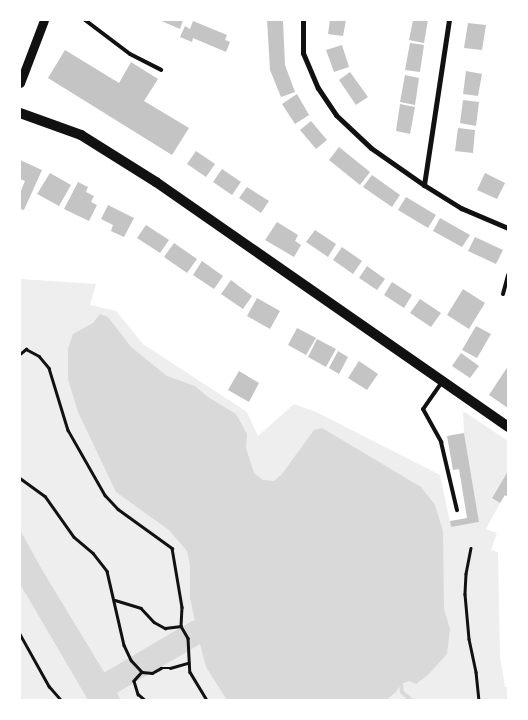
<!DOCTYPE html>
<style>
body{margin:0}
#map{position:relative;width:528px;height:720px;overflow:hidden;background:#fff;font-family:Montserrat,sans-serif}
div>[style]{position:absolute}
.green>*{inset:0;background:#eee}
.water>*{inset:0;background:#d9d9d9}
.stream>*{height:4px;margin:-2px;padding:0 2px;transform-origin:2px;border-radius:2px;background:#d9d9d9}
.river>*{height:24px;margin:-12px;padding:0 12px;transform-origin:12px;border-radius:12px;background:#d9d9d9}
.building>*{inset:0;background:#c4c4c4}
.path>*{height:2.5px;margin:-1.25px;padding:0 1.25px;transform-origin:1.25px;border-radius:1.25px;background:#111}
.service>*{height:4px;margin:-2px;padding:0 2px;transform-origin:2px;border-radius:2px;background:#111}
.minor>*{height:5px;margin:-2.5px;padding:0 2.5px;transform-origin:2.5px;border-radius:2.5px;background:#111}
.tertiary>*{height:9px;margin:-4.5px;padding:0 4.5px;transform-origin:4.5px;border-radius:4.5px;background:#111}
.secondary>*{height:10px;margin:-5px;padding:0 5px;transform-origin:5px;border-radius:5px;background:#111}
span{translate:-50% -50%;white-space:nowrap;text-align:center;line-height:1.15;-webkit-text-stroke:4.5px #fff;paint-order:stroke}
.frame{position:absolute;inset:0;border:21px solid #fff;pointer-events:none}
</style>
<div id="map">
<div class="green">
<i style="clip-path:polygon(20px 279px,96px 284px,90px 305px,116px 311px,143px 344px,247px 412px,258px 436px,294px 404px,316px 412px,440px 475px,451px 527px,479px 522px,464px 433px,463px 411px,508px 441px,508px 471px,492px 497px,500px 503px,486px 529px,497px 533px,491px 550px,498px 552px,500px 656px,505px 687px,508px 687px,508px 700px,20px 700px)"></i>
</div>
<div class="water">
<i style="clip-path:polygon(100px 314px,108px 317px,131px 347px,167px 376px,195px 386px,208px 397px,236px 414px,247px 434px,246px 448px,254px 473px,263px 480px,274px 481px,282px 474px,314px 430px,322px 428px,421px 487px,435px 505px,443px 531px,444px 609px,450px 629px,447px 654px,428px 675px,416px 684px,409px 681px,401px 684px,396px 692px,386px 700px,227px 700px,206px 667px,201px 648px,190px 598px,190px 565px,187px 551px,169px 530px,116px 492px,78px 412px,68px 379px,68px 349px,73px 334px,93px 323px)"></i>
<i style="clip-path:polygon(20px 530px,41px 568px,121px 700px,88px 700px,20px 584px)"></i>
</div>
<div class="stream">
<i style="left:401px;top:684px;width:8px;rotate:83deg"></i>
<i style="left:402px;top:692px;width:12px;rotate:42deg"></i>
</div>
<div class="river">
<i style="left:110px;top:683px;width:101px;rotate:-30.4deg"></i>
</div>
<div class="building">
<i style="clip-path:polygon(159px 20px,183px 20px,180px 29px)"></i>
<i style="clip-path:polygon(267px 20px,283px 20px,285px 65px,295px 92px,281px 97px,270px 70px)"></i>
<i style="clip-path:polygon(330px 20px,346px 20px,343px 36px,328px 34px)"></i>
<i style="clip-path:polygon(413px 20px,428px 20px,424px 43px,409px 40px)"></i>
<i style="clip-path:polygon(193px 21px,227px 35px,225px 40px,230px 42px,226px 52px,193px 38px,192px 42px,180px 37px,185px 26px,190px 29px)"></i>
<i style="clip-path:polygon(468px 23px,486px 25px,482px 50px,464px 48px)"></i>
<i style="clip-path:polygon(410px 43px,424px 45px,420px 72px,405px 70px)"></i>
<i style="clip-path:polygon(342px 45px,349px 67px,334px 72px,326px 50px)"></i>
<i style="clip-path:polygon(65px 50px,119px 83px,131px 62px,158px 79px,144px 101px,189px 128px,172px 155px,48px 78px)"></i>
<i style="clip-path:polygon(466px 71px,482px 74px,478px 96px,463px 94px)"></i>
<i style="clip-path:polygon(350px 72px,368px 97px,356px 105px,339px 80px)"></i>
<i style="clip-path:polygon(405px 75px,419px 78px,415px 105px,400px 102px)"></i>
<i style="clip-path:polygon(297px 94px,309px 115px,295px 124px,282px 104px)"></i>
<i style="clip-path:polygon(463px 100px,479px 102px,476px 126px,460px 123px)"></i>
<i style="clip-path:polygon(400px 104px,415px 107px,410px 134px,396px 131px)"></i>
<i style="clip-path:polygon(311px 121px,327px 140px,316px 149px,300px 130px)"></i>
<i style="clip-path:polygon(458px 128px,475px 130px,473px 153px,455px 151px)"></i>
<i style="clip-path:polygon(339px 147px,370px 172px,360px 185px,329px 160px)"></i>
<i style="clip-path:polygon(196px 151px,215px 164px,206px 177px,187px 164px)"></i>
<i style="clip-path:polygon(20px 160px,42px 170px,24px 210px,20px 209px,20px 193px,25px 181px,20px 179px)"></i>
<i style="clip-path:polygon(222px 169px,241px 182px,232px 195px,213px 182px)"></i>
<i style="clip-path:polygon(50px 173px,71px 185px,59px 206px,37px 194px)"></i>
<i style="clip-path:polygon(485px 173px,505px 183px,497px 199px,477px 190px)"></i>
<i style="clip-path:polygon(372px 175px,400px 195px,392px 207px,363px 187px)"></i>
<i style="clip-path:polygon(78px 182px,88px 187px,86px 192px,94px 196px,91px 202px,97px 205px,89px 221px,64px 209px)"></i>
<i style="clip-path:polygon(247px 187px,269px 201px,261px 213px,239px 198px)"></i>
<i style="clip-path:polygon(406px 197px,436px 215px,428px 228px,398px 210px)"></i>
<i style="clip-path:polygon(108px 205px,134px 218px,124px 237px,111px 231px,113px 225px,101px 219px)"></i>
<i style="clip-path:polygon(440px 218px,470px 235px,462px 247px,433px 231px)"></i>
<i style="clip-path:polygon(277px 222px,298px 235px,295px 241px,301px 245px,294px 257px,265px 240px)"></i>
<i style="clip-path:polygon(146px 225px,169px 240px,160px 253px,137px 238px)"></i>
<i style="clip-path:polygon(315px 230px,336px 244px,328px 257px,306px 242px)"></i>
<i style="clip-path:polygon(475px 237px,503px 250px,496px 264px,468px 251px)"></i>
<i style="clip-path:polygon(174px 243px,197px 259px,187px 273px,164px 257px)"></i>
<i style="clip-path:polygon(342px 247px,362px 261px,353px 274px,333px 260px)"></i>
<i style="clip-path:polygon(202px 261px,223px 276px,214px 289px,193px 275px)"></i>
<i style="clip-path:polygon(367px 266px,385px 279px,377px 290px,359px 278px)"></i>
<i style="clip-path:polygon(231px 280px,252px 296px,243px 309px,221px 294px)"></i>
<i style="clip-path:polygon(392px 282px,412px 295px,404px 308px,384px 295px)"></i>
<i style="clip-path:polygon(463px 289px,485px 303px,469px 329px,447px 315px)"></i>
<i style="clip-path:polygon(257px 298px,280px 311px,270px 329px,247px 316px)"></i>
<i style="clip-path:polygon(420px 299px,441px 313px,431px 327px,410px 313px)"></i>
<i style="clip-path:polygon(476px 326px,491px 334px,477px 358px,462px 350px)"></i>
<i style="clip-path:polygon(297px 328px,316px 338px,306px 355px,288px 345px)"></i>
<i style="clip-path:polygon(317px 339px,336px 349px,326px 367px,308px 357px)"></i>
<i style="clip-path:polygon(338px 351px,348px 357px,339px 374px,329px 368px)"></i>
<i style="clip-path:polygon(461px 353px,479px 366px,470px 378px,452px 366px)"></i>
<i style="clip-path:polygon(359px 361px,378px 374px,367px 390px,348px 378px)"></i>
<i style="clip-path:polygon(508px 366px,508px 408px,489px 395px)"></i>
<i style="clip-path:polygon(239px 371px,259px 383px,249px 402px,228px 390px)"></i>
<i style="clip-path:polygon(464px 433px,479px 522px,451px 527px,450px 521px,467px 518px,459px 469px,453px 470px,447px 436px)"></i>
<i style="clip-path:polygon(508px 471px,508px 497px,505px 495px,500px 503px,492px 498px)"></i>
</div>
<div class="path">
<i style="left:20px;top:354px;width:8px;rotate:-40deg"></i>
<i style="left:26px;top:349px;width:15px;rotate:28deg"></i>
<i style="left:39px;top:356px;width:16px;rotate:50deg"></i>
<i style="left:49px;top:368px;width:65px;rotate:73deg"></i>
<i style="left:68px;top:430px;width:75px;rotate:60.4deg"></i>
<i style="left:105px;top:495px;width:19px;rotate:47deg"></i>
<i style="left:118px;top:509px;width:67px;rotate:35.8deg"></i>
<i style="left:172px;top:548px;width:60px;rotate:80.4deg"></i>
<i style="left:182px;top:607px;width:19px;rotate:93deg"></i>
<i style="left:181px;top:626px;width:14px;rotate:60deg"></i>
<i style="left:188px;top:638px;width:34px;rotate:87deg"></i>
<i style="left:190px;top:672px;width:33px;rotate:59deg"></i>
<i style="left:20px;top:478px;width:31px;rotate:36deg"></i>
<i style="left:45px;top:496px;width:50px;rotate:54.7deg"></i>
<i style="left:74px;top:537px;width:25px;rotate:40deg"></i>
<i style="left:93px;top:553px;width:23px;rotate:52deg"></i>
<i style="left:107px;top:571px;width:76px;rotate:77.1deg"></i>
<i style="left:124px;top:645px;width:17px;rotate:65deg"></i>
<i style="left:131px;top:660px;width:16px;rotate:47deg"></i>
<i style="left:142px;top:672px;width:10px;rotate:6deg"></i>
<i style="left:152px;top:673px;width:10px;rotate:-29deg"></i>
<i style="left:161px;top:668px;width:9px"></i>
<i style="left:170px;top:668px;width:19px;rotate:-16deg"></i>
<i style="left:471px;top:548px;width:26px;rotate:101deg"></i>
<i style="left:466px;top:574px;width:20px;rotate:93deg"></i>
<i style="left:465px;top:594px;width:45px;rotate:84.9deg"></i>
<i style="left:469px;top:639px;width:34px;rotate:78deg"></i>
<i style="left:476px;top:672px;width:28px;rotate:84deg"></i>
<i style="left:115px;top:600px;width:27px;rotate:17deg"></i>
<i style="left:141px;top:608px;width:19px;rotate:47deg"></i>
<i style="left:154px;top:622px;width:13px;rotate:29deg"></i>
<i style="left:165px;top:628px;width:16px;rotate:-7deg"></i>
<i style="left:20px;top:634px;width:60px;rotate:60.9deg"></i>
<i style="left:49px;top:686px;width:18px;rotate:49deg"></i>
<i style="left:142px;top:672px;width:12px;rotate:132deg"></i>
<i style="left:134px;top:681px;width:14px;rotate:73deg"></i>
<i style="left:138px;top:694px;width:9px;rotate:41deg"></i>
</div>
<div class="service">
<i style="left:85px;top:20px;width:56px;rotate:37.1deg"></i>
<i style="left:130px;top:54px;width:35px;rotate:27deg"></i>
<i style="left:503px;top:294px;width:20px;rotate:-75deg"></i>
<i style="left:442px;top:382px;width:33px;rotate:125deg"></i>
<i style="left:423px;top:409px;width:38px;rotate:61deg"></i>
<i style="left:441px;top:442px;width:70px;rotate:76.8deg"></i>
</div>
<div class="minor">
<i style="left:303px;top:20px;width:33px;rotate:90deg"></i>
<i style="left:303px;top:53px;width:38px;rotate:67deg"></i>
<i style="left:318px;top:88px;width:32px;rotate:56deg"></i>
<i style="left:336px;top:115px;width:48px;rotate:43.3deg"></i>
<i style="left:371px;top:148px;width:65px;rotate:34.9deg"></i>
<i style="left:424px;top:185px;width:44px;rotate:31.9deg"></i>
<i style="left:461px;top:208px;width:51px;rotate:23.1deg"></i>
<i style="left:424px;top:185px;width:167px;rotate:-81.4deg"></i>
</div>
<div class="tertiary">
<i style="left:20px;top:83px;width:67px;rotate:-69.1deg"></i>
</div>
<div class="secondary">
<i style="left:20px;top:113px;width:65px;rotate:19.8deg"></i>
<i style="left:81px;top:135px;width:89px;rotate:32.1deg"></i>
<i style="left:156px;top:182px;width:429px;rotate:34.8deg"></i>
</div>
<div class="frame"></div>
</div>
